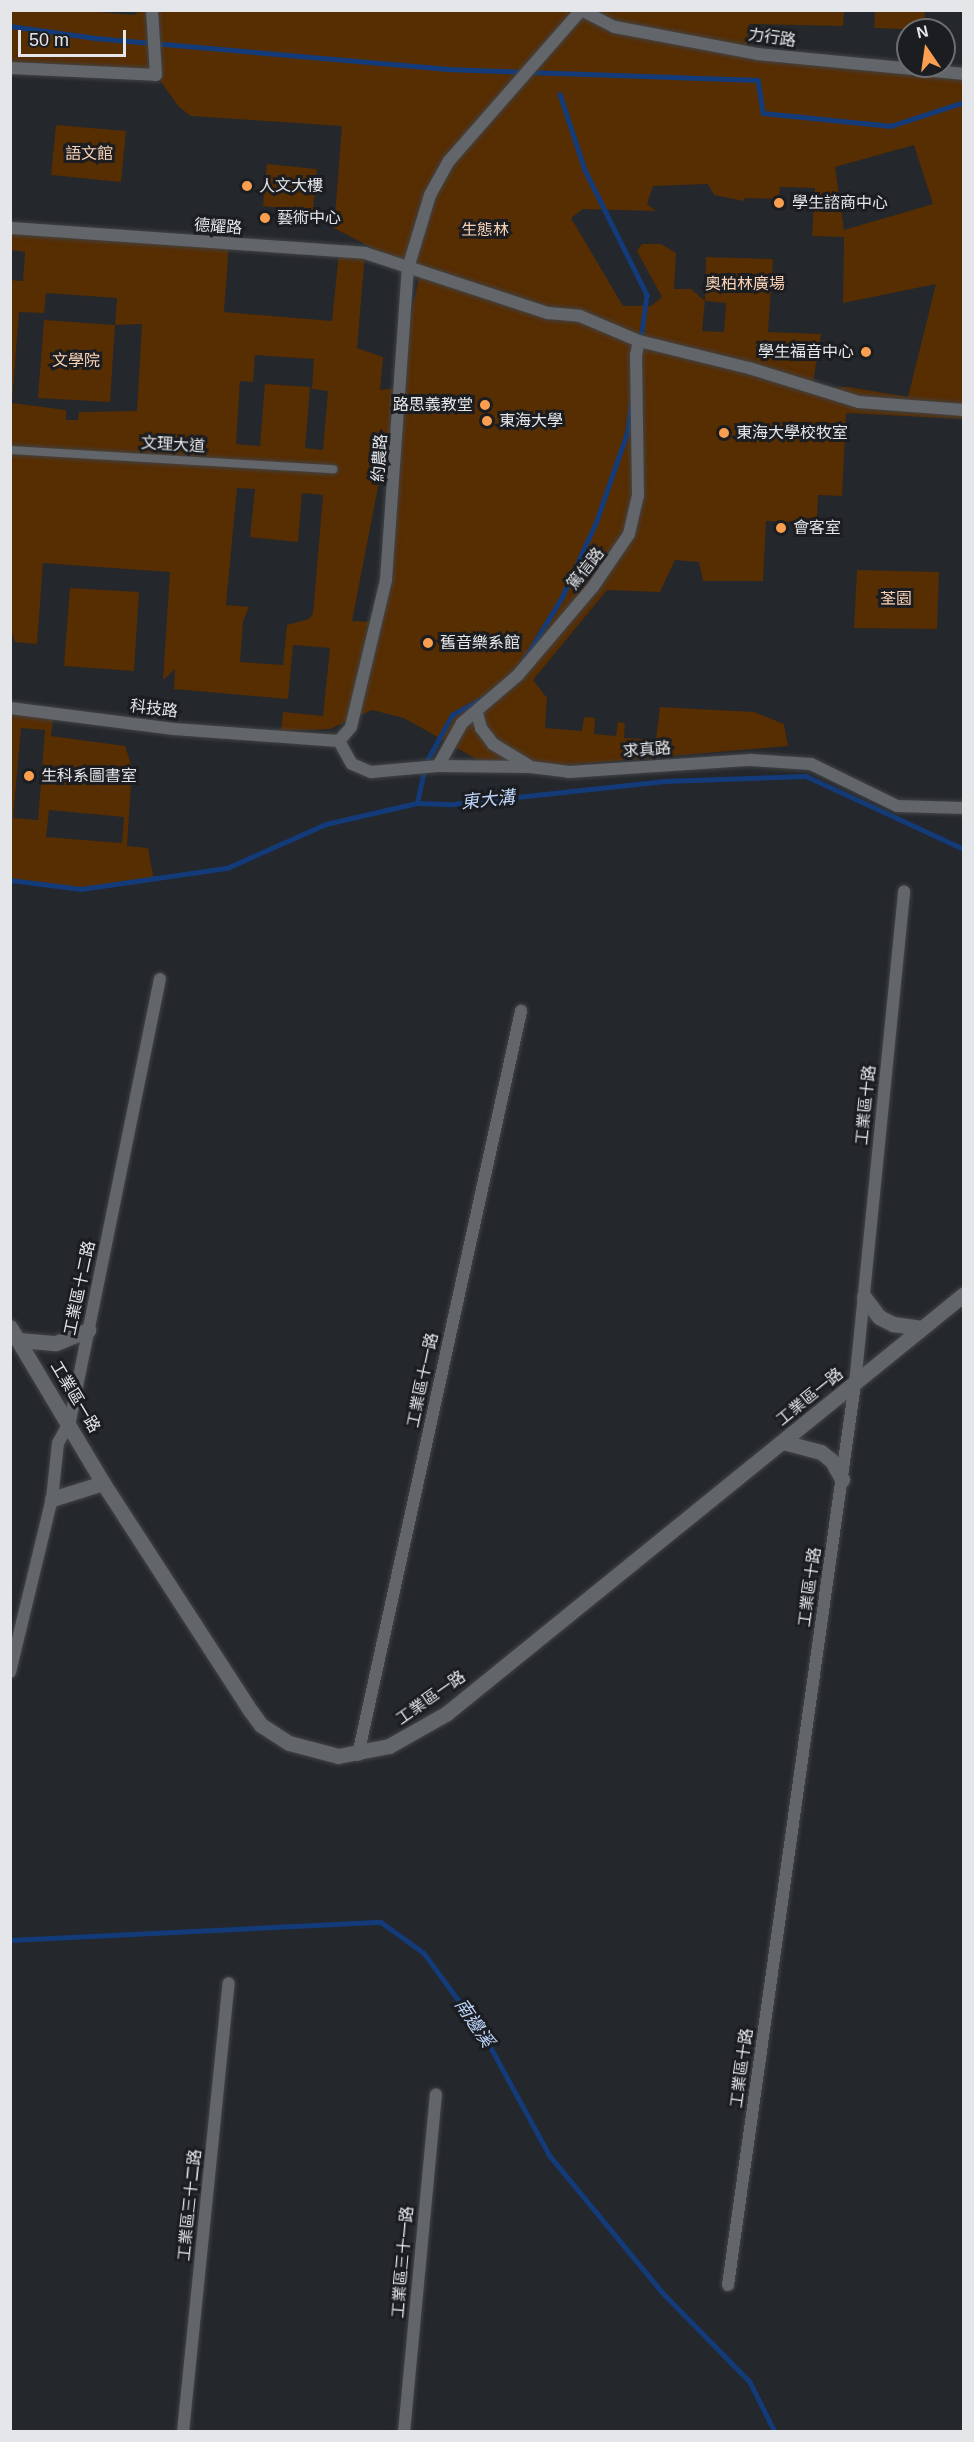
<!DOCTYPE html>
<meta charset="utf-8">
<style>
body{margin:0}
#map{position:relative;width:974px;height:2442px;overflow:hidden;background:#24272b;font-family:Helvetica,"Noto Sans TC",sans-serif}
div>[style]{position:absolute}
.green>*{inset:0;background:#572d02}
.stream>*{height:4.5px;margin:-2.25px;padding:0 2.25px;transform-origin:2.25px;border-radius:2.25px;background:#133b79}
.roads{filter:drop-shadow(0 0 2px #414346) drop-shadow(0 0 2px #414346)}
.pedestrian>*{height:8px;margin:-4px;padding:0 4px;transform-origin:4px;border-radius:4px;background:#626569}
.minor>*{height:12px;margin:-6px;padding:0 6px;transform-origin:6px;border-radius:6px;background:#626569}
.tertiary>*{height:15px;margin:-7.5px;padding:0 7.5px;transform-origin:7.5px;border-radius:7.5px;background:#626569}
.dots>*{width:16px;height:16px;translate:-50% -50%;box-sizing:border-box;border:3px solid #1b1d21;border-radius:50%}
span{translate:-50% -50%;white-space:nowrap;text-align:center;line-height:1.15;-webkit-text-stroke:6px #1b1d21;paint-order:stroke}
.street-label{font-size:16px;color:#e4e6e9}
.park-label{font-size:16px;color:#f9d2b6}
.poi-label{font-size:16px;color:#e4e6e9}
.left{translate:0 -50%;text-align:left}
.right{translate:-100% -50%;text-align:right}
.water-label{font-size:18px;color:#bcd4f9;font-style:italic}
.frame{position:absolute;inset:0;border:12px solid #e4e6e9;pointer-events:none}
.north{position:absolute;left:896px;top:18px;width:60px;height:60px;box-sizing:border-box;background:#1b1d21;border:2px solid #6b6d71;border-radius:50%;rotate:347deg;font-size:16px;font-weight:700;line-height:24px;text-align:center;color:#e4e6e9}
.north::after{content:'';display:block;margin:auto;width:21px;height:27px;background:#fa9f50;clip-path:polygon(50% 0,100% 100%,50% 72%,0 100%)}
.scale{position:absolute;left:18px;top:30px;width:108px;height:27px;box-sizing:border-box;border:3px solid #e4e6e9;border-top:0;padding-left:8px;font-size:18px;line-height:21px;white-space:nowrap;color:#e4e6e9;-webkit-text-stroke:4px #1b1d21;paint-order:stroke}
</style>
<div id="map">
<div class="green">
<i style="clip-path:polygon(evenodd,72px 10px,134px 15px,141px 10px,844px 11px,843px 26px,749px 24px,746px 52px,963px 74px,963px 419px,846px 413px,842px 496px,818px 495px,817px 523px,766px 521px,763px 581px,703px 581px,699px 562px,675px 560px,660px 592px,607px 590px,533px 680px,547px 698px,545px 728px,582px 731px,584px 717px,595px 718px,594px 734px,616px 736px,618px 722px,625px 723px,624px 738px,656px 740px,660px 707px,754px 712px,784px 724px,788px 746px,557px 766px,478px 760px,404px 718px,372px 710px,330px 729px,281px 731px,283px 712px,323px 716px,330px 648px,293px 645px,288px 699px,174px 689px,175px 669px,163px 680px,170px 572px,43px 563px,37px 644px,15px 642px,10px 627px,10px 280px,23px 281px,25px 252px,11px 250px,11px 228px,229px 244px,224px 312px,332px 321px,339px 252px,365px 253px,357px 348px,383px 357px,380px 390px,396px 388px,420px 273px,334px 228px,342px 126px,191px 116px,179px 107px,156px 75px,11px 68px,10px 11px,72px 10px,914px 145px,933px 204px,844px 230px,835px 167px,914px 145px,72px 10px,708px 184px,714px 195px,744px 201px,745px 198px,779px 199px,780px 187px,815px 188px,812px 236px,844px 237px,843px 303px,936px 284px,908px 397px,848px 387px,812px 388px,821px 334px,768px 332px,773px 259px,706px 257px,705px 301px,691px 289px,674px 289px,676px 253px,661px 244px,642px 244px,637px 251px,662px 297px,651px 306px,623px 306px,571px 218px,583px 209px,656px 211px,647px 204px,653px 186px,708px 184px,72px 10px,46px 293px,117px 298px,115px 325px,44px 320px,38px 398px,110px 402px,115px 325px,142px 324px,137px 411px,79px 412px,78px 420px,66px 420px,66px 410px,12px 403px,19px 312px,44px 313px,46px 293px,72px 10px,705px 301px,726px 303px,724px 332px,702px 331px,705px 301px,72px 10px,255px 355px,314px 359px,312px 389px,328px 391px,323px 450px,305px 448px,310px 387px,265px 384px,260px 446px,236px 444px,240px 381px,253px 382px,255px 355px,72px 10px,380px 477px,386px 478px,391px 503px,381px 592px,374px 622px,352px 621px,380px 477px,72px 10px,237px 488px,255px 489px,250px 537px,298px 542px,302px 493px,323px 495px,313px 614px,309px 619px,287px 625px,283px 665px,240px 662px,243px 621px,249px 607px,226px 605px,237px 488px)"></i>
<i style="clip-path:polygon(875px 11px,925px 11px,924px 30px,874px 28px)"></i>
<i style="clip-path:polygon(56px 125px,126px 131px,121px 182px,51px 175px)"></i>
<i style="clip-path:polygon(267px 164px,317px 169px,313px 211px,263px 206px)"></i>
<i style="clip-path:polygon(857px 570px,939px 572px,937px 629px,854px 628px)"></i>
<i style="clip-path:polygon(70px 588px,139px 592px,134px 671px,64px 666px)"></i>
<i style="clip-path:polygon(evenodd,10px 708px,54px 713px,51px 736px,125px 746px,132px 767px,127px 846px,148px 848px,154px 881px,81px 889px,11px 880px,10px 708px,21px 728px,45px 730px,38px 820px,13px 818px,21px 728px,10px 708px,49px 810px,124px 817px,122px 843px,46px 837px,49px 810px)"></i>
</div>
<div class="stream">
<i style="left:10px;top:26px;width:86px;rotate:8deg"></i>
<i style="left:95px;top:38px;width:352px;rotate:5deg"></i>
<i style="left:446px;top:69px;width:312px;rotate:2deg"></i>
<i style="left:758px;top:80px;width:33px;rotate:81deg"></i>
<i style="left:763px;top:113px;width:129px;rotate:5.8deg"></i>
<i style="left:891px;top:126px;width:77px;rotate:-18.2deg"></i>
<i style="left:560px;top:94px;width:80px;rotate:71.8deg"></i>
<i style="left:585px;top:170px;width:140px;rotate:63.6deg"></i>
<i style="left:647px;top:295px;width:45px;rotate:97.6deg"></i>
<i style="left:522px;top:663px;width:77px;rotate:-58.8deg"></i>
<i style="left:562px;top:597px;width:82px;rotate:-65.6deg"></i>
<i style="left:596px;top:522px;width:94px;rotate:-70.8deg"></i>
<i style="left:627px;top:433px;width:29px;rotate:-82deg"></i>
<i style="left:417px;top:803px;width:40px;rotate:-78deg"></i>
<i style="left:425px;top:764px;width:56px;rotate:-61.1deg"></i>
<i style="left:452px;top:715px;width:39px;rotate:-29deg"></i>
<i style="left:10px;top:880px;width:72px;rotate:7.2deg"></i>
<i style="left:81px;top:889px;width:148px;rotate:-8.2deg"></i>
<i style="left:227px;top:868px;width:108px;rotate:-24deg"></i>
<i style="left:326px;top:824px;width:93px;rotate:-13deg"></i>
<i style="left:417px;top:803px;width:36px;rotate:2deg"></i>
<i style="left:453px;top:804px;width:213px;rotate:-6.2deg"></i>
<i style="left:665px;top:781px;width:141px;rotate:-2deg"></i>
<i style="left:806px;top:776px;width:174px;rotate:24.8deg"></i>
<i style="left:10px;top:1940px;width:371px;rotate:-2.8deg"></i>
<i style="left:381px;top:1922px;width:53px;rotate:35.8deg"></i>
<i style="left:424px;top:1953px;width:102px;rotate:53.8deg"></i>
<i style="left:484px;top:2035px;width:138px;rotate:61.4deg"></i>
<i style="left:550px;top:2156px;width:176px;rotate:50.5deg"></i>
<i style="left:662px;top:2292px;width:126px;rotate:45.6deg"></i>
<i style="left:750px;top:2382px;width:56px;rotate:63.4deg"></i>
</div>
<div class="roads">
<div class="pedestrian">
<i style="left:10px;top:450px;width:324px;rotate:3.4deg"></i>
</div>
<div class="minor">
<i style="left:581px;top:10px;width:38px;rotate:27deg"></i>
<i style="left:615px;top:27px;width:146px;rotate:10.7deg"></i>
<i style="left:758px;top:54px;width:207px;rotate:5.5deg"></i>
<i style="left:10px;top:68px;width:146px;rotate:2.7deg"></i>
<i style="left:156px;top:75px;width:65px;rotate:-93.5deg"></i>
<i style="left:10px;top:228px;width:356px;rotate:4deg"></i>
<i style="left:365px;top:253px;width:193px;rotate:18.2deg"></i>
<i style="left:548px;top:313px;width:32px;rotate:5deg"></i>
<i style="left:580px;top:316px;width:64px;rotate:23deg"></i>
<i style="left:639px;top:341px;width:113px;rotate:13.8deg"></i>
<i style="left:749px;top:368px;width:115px;rotate:17.2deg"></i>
<i style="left:859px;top:402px;width:105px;rotate:4.4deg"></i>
<i style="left:10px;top:708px;width:165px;rotate:7.3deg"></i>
<i style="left:174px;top:729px;width:165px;rotate:4.2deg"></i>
<i style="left:477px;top:713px;width:16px;rotate:75deg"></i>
<i style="left:481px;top:728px;width:20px;rotate:53deg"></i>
<i style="left:493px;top:744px;width:41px;rotate:31deg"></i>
<i style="left:339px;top:741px;width:18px;rotate:-49deg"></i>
<i style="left:351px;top:727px;width:151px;rotate:-76.6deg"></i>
<i style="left:386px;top:580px;width:313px;rotate:-86deg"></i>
<i style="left:408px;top:268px;width:76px;rotate:-73.2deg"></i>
<i style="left:430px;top:195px;width:39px;rotate:-61deg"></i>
<i style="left:449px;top:161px;width:201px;rotate:-48.8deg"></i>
<i style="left:339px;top:741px;width:26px;rotate:61deg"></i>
<i style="left:352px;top:764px;width:21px;rotate:23deg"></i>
<i style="left:371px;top:772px;width:67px;rotate:-5.1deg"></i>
<i style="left:438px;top:766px;width:92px;rotate:0.6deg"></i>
<i style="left:530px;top:767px;width:38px;rotate:7deg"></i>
<i style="left:568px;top:772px;width:183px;rotate:-3.8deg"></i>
<i style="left:751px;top:760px;width:60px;rotate:3.8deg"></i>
<i style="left:811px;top:764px;width:96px;rotate:26deg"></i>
<i style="left:897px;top:806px;width:67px;rotate:1.7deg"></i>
<i style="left:438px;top:766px;width:49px;rotate:-60.8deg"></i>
<i style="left:462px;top:723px;width:74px;rotate:-40.6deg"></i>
<i style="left:518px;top:675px;width:116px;rotate:-49.6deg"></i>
<i style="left:593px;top:587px;width:64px;rotate:-55.8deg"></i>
<i style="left:629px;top:534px;width:39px;rotate:-77deg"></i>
<i style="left:638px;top:496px;width:141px;rotate:-90.8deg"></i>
<i style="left:636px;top:355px;width:14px;rotate:-78deg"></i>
<i style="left:10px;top:1672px;width:178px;rotate:-76.4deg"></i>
<i style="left:52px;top:1499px;width:56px;rotate:-83.9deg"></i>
<i style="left:58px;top:1443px;width:25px;rotate:-61deg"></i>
<i style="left:70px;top:1421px;width:451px;rotate:-78.5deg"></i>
<i style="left:358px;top:1755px;width:762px;rotate:-77.64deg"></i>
<i style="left:728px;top:2285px;width:910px;rotate:-81.98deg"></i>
<i style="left:855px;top:1384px;width:495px;rotate:-84.3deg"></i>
<i style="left:183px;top:2432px;width:451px;rotate:-84.2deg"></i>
<i style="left:404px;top:2432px;width:339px;rotate:-84.6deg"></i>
</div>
<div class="tertiary">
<i style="left:864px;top:1297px;width:25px;rotate:53deg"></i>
<i style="left:879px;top:1317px;width:16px;rotate:27deg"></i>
<i style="left:893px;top:1324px;width:29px;rotate:8deg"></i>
<i style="left:10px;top:1327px;width:182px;rotate:59.2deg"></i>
<i style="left:103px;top:1483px;width:270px;rotate:57.1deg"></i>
<i style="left:250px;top:1710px;width:19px;rotate:54deg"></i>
<i style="left:261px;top:1725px;width:33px;rotate:33deg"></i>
<i style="left:289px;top:1743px;width:51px;rotate:14.9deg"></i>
<i style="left:338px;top:1756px;width:52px;rotate:-11.1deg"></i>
<i style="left:389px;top:1746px;width:67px;rotate:-29.6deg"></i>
<i style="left:447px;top:1713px;width:665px;rotate:-39.02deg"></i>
<i style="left:19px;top:1340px;width:37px;rotate:5deg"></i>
<i style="left:56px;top:1343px;width:35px;rotate:-22deg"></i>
<i style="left:783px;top:1442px;width:39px;rotate:15deg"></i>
<i style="left:821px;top:1452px;width:14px;rotate:39deg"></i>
<i style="left:832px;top:1461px;width:21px;rotate:61deg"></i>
<i style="left:52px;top:1499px;width:53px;rotate:-17.4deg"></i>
</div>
</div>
<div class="dots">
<i style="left:247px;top:186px;background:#fa9f50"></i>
<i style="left:779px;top:203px;background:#fa9f50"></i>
<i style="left:265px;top:218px;background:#fa9f50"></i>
<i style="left:866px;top:352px;background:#fa9f50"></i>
<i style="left:485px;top:405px;background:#fa9f50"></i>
<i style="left:487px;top:421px;background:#fa9f50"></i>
<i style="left:724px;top:433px;background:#fa9f50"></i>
<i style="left:781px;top:528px;background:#fa9f50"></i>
<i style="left:428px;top:643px;background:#fa9f50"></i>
<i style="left:29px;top:776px;background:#fa9f50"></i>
</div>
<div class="street-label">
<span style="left:772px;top:38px;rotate:8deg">力行路</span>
<span style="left:218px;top:227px;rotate:4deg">德耀路</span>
<span style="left:173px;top:445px;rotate:3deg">文理大道</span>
<span style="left:380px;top:458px;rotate:-86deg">約農路</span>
<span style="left:586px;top:569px;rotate:-52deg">篤信路</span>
<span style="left:154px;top:709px;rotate:7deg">科技路</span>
<span style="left:647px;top:750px;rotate:-4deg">求真路</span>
<span style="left:866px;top:1105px;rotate:-84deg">工業區十路</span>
<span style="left:80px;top:1288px;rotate:-78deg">工業區十二路</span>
<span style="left:423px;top:1380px;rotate:-78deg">工業區十一路</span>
<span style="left:75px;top:1397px;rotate:59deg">工業區一路</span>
<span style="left:810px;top:1397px;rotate:-39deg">工業區一路</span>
<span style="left:810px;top:1587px;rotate:-82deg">工業區十路</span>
<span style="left:431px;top:1698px;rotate:-35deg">工業區一路</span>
<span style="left:742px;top:2068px;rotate:-82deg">工業區十路</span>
<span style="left:190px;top:2205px;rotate:-84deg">工業區三十二路</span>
<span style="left:403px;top:2262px;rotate:-85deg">工業區三十一路</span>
</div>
<div class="park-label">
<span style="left:89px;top:154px">語文館</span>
<span style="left:485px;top:230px">生態林</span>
<span style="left:745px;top:284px">奧柏林廣場</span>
<span style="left:76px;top:361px">文學院</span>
<span style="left:896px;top:599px">荃園</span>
</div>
<div class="poi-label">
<span class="left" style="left:259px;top:186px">人文大樓</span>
<span class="left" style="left:792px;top:203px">學生諮商中心</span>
<span class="left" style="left:277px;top:218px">藝術中心</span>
<span class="right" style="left:854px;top:352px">學生福音中心</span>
<span class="right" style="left:473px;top:405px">路思義教堂</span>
<span class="left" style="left:499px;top:421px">東海大學</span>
<span class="left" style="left:736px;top:433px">東海大學校牧室</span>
<span class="left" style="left:793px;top:528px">會客室</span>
<span class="left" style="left:440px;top:643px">舊音樂系館</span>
<span class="left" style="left:41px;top:776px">生科系圖書室</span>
</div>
<div class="water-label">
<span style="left:488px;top:800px;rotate:-6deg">東大溝</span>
<span style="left:474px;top:2023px;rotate:56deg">南邊溪</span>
</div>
<div class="frame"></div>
<div class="north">N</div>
<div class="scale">50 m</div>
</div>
